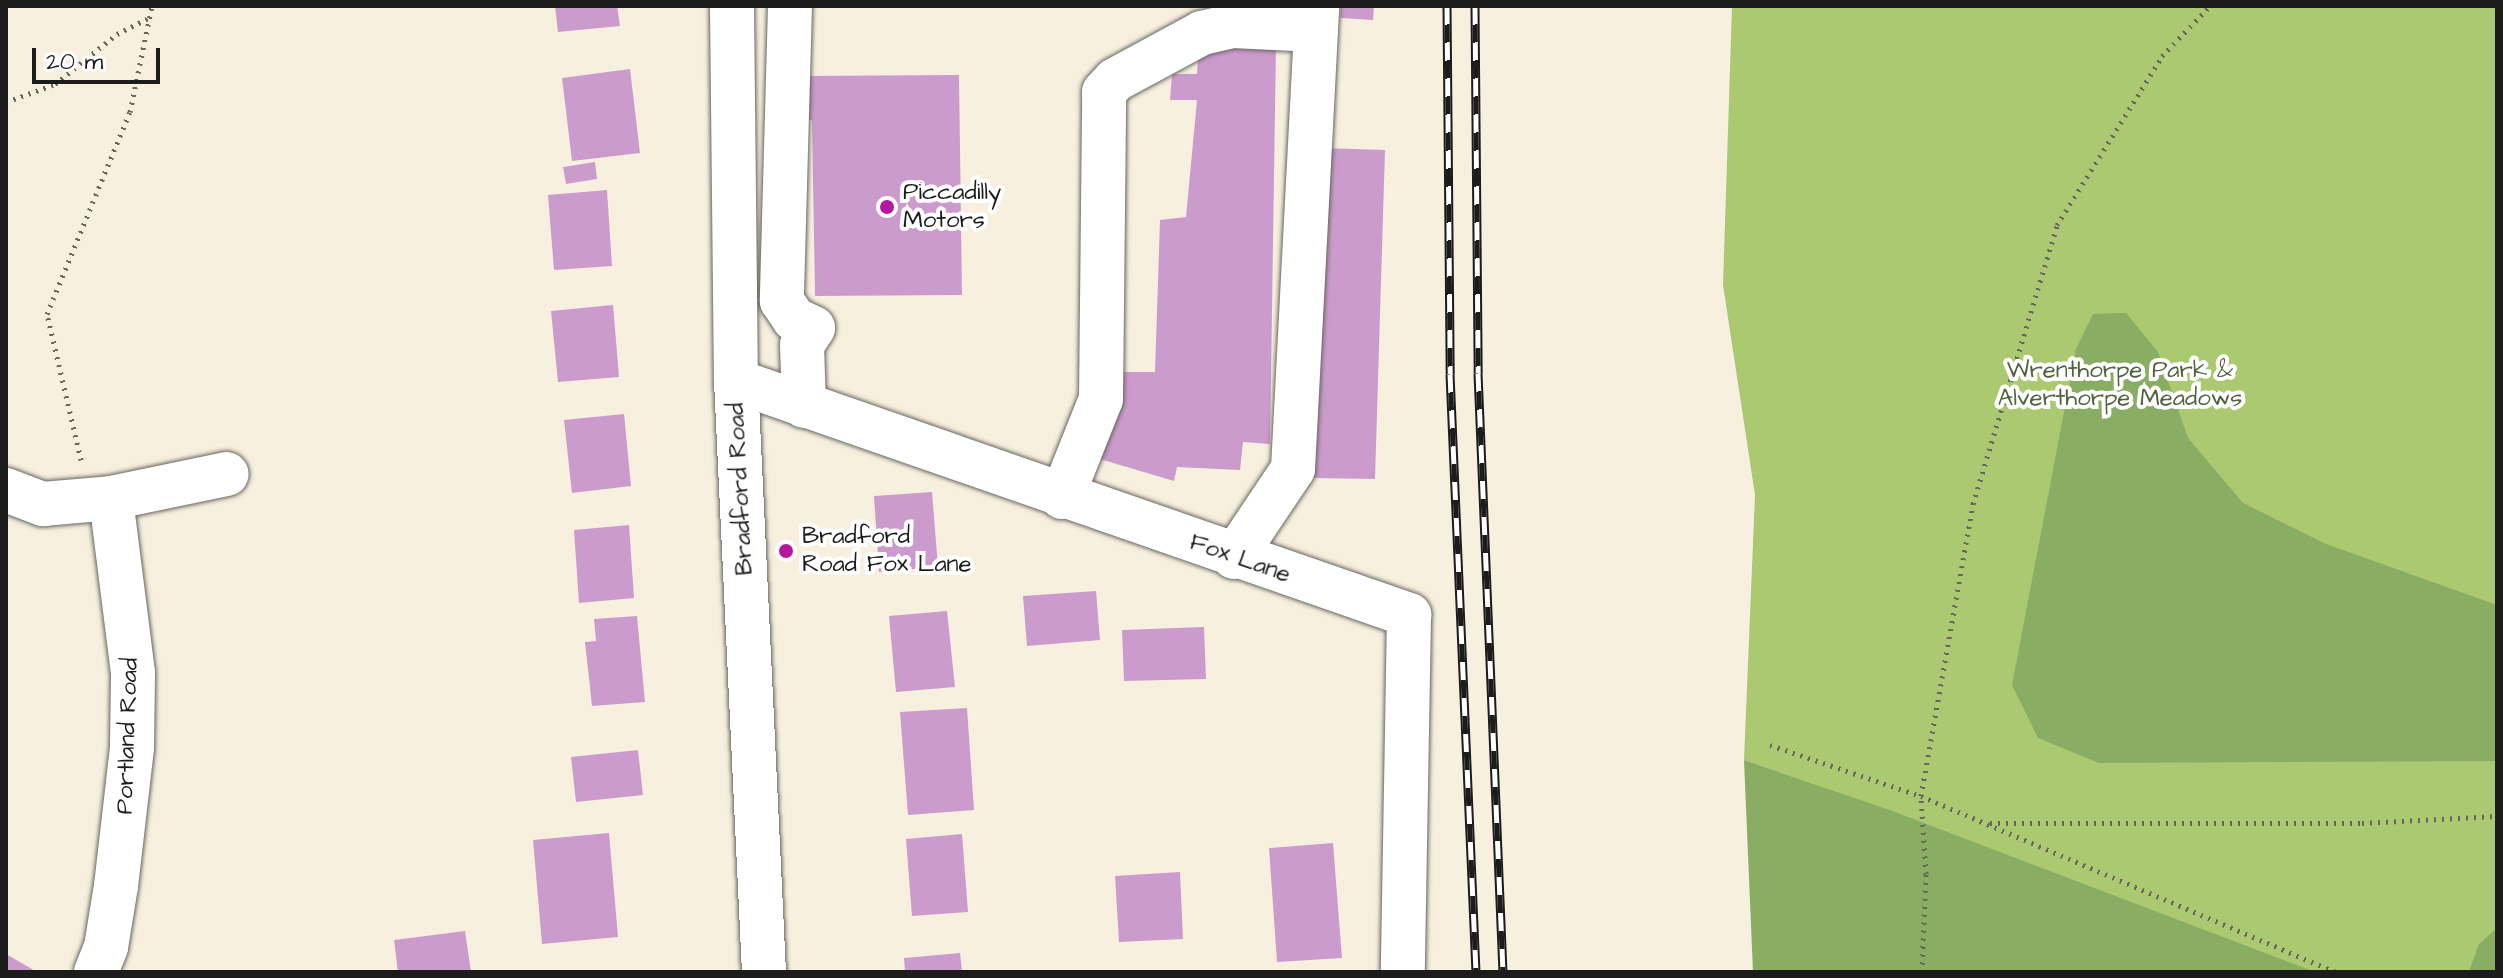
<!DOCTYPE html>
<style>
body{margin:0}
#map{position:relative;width:2503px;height:978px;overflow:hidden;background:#f7f0df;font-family:"Architects Daughter",sans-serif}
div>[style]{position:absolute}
.green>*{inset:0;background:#abc971}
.forest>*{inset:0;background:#88ad63}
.building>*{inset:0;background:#cc9bce}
.path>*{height:5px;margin-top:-2.5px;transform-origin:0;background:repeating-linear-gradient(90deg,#696660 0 2px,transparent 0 8px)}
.roads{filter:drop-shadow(0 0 2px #696660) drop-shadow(0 0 2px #696660)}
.minor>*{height:44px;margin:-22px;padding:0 22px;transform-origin:22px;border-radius:22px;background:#fff}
.rail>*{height:9px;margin-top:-4.5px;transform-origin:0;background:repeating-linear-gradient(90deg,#fff 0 18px,#1c1c1c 0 36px);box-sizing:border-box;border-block:2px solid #1c1c1c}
.dots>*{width:22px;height:22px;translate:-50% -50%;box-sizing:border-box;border:4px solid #fff;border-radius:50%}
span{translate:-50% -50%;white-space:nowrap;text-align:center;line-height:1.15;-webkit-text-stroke:8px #fff;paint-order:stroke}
.poi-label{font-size:24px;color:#1c1c1c}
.left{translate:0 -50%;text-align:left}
.park-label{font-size:24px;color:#55613e}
.street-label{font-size:24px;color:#1c1c1c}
.frame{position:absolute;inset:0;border:8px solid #1c1c1c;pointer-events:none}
.scale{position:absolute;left:32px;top:48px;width:128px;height:36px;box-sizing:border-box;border:4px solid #1c1c1c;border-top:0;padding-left:10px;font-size:24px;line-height:28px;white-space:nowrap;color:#1c1c1c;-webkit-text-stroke:6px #fff;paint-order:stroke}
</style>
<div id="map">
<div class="green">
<i style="clip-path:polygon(1732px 6px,2497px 6px,2497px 972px,1872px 972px,1886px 809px,1744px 760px,1755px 495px,1723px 285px)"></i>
</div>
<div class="forest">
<i style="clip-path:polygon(2126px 313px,2158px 352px,2188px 438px,2243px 503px,2326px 544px,2497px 605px,2497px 761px,2099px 763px,2038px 738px,2012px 685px,2076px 349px,2093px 314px)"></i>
<i style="clip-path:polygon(1744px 760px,1887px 809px,2315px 972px,1753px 972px)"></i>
<i style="clip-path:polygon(2497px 928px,2497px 972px,2469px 972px,2479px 944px)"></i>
</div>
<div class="building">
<i style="clip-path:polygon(555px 6px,617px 6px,620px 26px,558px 32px)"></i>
<i style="clip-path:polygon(1341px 6px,1374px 6px,1373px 20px,1340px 18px)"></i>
<i style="clip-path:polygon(1199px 43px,1276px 44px,1270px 444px,1243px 442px,1240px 470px,1177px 467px,1174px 481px,1093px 457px,1122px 372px,1155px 372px,1160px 220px,1186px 217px,1197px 100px,1170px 100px,1172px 74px,1197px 74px)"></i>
<i style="clip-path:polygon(630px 69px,640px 153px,572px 161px,562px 78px)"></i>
<i style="clip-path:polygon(959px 75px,962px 295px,815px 296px,812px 120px,799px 120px,799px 76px)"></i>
<i style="clip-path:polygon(1322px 148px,1385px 150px,1375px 479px,1312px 478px)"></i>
<i style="clip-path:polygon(595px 162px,597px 179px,566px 184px,563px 167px)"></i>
<i style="clip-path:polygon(607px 190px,612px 266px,554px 270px,548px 195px)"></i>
<i style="clip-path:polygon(613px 305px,619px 377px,558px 382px,551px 311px)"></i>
<i style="clip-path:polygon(624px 414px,631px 486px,572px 493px,564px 420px)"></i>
<i style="clip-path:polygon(932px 492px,938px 567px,879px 572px,874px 496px)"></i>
<i style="clip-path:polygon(629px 525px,634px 598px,579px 603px,574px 530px)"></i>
<i style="clip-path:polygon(1096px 591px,1100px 640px,1027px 646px,1023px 596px)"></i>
<i style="clip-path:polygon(947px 611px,955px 687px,896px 692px,889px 616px)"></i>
<i style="clip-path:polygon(637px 616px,645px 702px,592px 706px,585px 642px,596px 641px,594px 619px)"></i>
<i style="clip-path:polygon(1204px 627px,1206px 679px,1124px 681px,1122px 630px)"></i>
<i style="clip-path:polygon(967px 708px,974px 810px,908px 815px,900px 712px)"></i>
<i style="clip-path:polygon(638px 750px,643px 795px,576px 802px,571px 757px)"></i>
<i style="clip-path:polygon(609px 833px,618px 937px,542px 944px,533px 840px)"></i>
<i style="clip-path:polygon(962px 834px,968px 912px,912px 916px,906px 839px)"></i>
<i style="clip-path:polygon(1333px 843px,1342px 958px,1277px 962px,1269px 848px)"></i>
<i style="clip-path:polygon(1180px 872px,1183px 939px,1119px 942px,1115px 876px)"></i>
<i style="clip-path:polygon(465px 931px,471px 972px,398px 972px,394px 940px)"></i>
<i style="clip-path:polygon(960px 953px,962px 972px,905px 972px,904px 958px)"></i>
<i style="clip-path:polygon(6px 954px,37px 972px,6px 972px)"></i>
</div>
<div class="path">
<i style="left:6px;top:102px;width:52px;rotate:-20.2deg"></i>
<i style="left:55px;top:84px;width:80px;rotate:-38.9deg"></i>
<i style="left:117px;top:34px;width:35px;rotate:-27deg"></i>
<i style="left:81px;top:460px;width:150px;rotate:-103.1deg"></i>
<i style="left:47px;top:314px;width:218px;rotate:-67.7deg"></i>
<i style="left:130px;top:112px;width:108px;rotate:-78.3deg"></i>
<i style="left:1770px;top:745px;width:159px;rotate:18.7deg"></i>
<i style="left:1921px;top:796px;width:450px;rotate:23deg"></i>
<i style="left:1990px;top:823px;width:372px"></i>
<i style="left:2362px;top:823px;width:135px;rotate:-3deg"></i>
<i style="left:1922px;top:972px;width:98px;rotate:-87.7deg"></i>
<i style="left:1926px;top:874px;width:78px;rotate:-93.7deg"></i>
<i style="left:1921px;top:796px;width:297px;rotate:-79.9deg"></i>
<i style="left:1973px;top:504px;width:291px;rotate:-73.2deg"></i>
<i style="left:2057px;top:225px;width:199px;rotate:-58.1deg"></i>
<i style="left:2162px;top:56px;width:69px;rotate:-46.2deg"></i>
</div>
<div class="roads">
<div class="minor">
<i style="left:732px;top:6px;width:375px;rotate:89.4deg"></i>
<i style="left:736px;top:381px;width:592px;rotate:87.29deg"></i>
<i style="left:790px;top:6px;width:295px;rotate:91.6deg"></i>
<i style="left:782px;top:301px;width:22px;rotate:56deg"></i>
<i style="left:794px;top:319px;width:21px;rotate:25deg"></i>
<i style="left:813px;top:328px;width:20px;rotate:123deg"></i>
<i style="left:802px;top:345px;width:61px;rotate:88.1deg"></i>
<i style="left:736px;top:381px;width:713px;rotate:19.17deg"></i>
<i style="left:1409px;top:615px;width:357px;rotate:91deg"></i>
<i style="left:6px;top:490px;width:40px;rotate:21deg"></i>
<i style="left:43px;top:504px;width:68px;rotate:-5deg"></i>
<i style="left:111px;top:498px;width:118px;rotate:-11.7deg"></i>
<i style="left:1062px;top:497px;width:105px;rotate:-68.3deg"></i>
<i style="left:1101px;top:399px;width:307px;rotate:-89.4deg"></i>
<i style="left:1104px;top:92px;width:16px;rotate:-47deg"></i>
<i style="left:1115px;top:80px;width:99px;rotate:-28.4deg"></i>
<i style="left:1202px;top:33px;width:32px;rotate:-13deg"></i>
<i style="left:1233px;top:26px;width:83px;rotate:2.8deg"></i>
<i style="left:1234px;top:557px;width:106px;rotate:-56.2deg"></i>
<i style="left:1293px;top:469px;width:464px;rotate:-87deg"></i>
<i style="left:96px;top:972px;width:27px;rotate:-68deg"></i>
<i style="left:106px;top:947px;width:62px;rotate:-80.7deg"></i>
<i style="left:116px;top:886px;width:140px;rotate:-83.4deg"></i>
<i style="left:132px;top:747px;width:74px;rotate:-89.2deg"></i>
<i style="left:133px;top:673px;width:176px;rotate:-97.2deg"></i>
</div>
</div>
<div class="rail">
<i style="left:1447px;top:6px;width:368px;rotate:89.5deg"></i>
<i style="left:1450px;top:374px;width:599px;rotate:87.51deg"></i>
<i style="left:1475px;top:6px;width:367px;rotate:89.5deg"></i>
<i style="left:1478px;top:373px;width:600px;rotate:87.61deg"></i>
</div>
<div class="dots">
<i style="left:887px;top:207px;background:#b5179e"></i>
<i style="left:786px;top:551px;background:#b5179e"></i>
</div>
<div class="poi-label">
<span class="left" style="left:903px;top:207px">Piccadilly<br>Motors</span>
<span class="left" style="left:802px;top:551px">Bradford<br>Road Fox Lane</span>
</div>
<div class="park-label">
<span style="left:2120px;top:385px">Wrenthorpe Park &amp;<br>Alverthorpe Meadows</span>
</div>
<div class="street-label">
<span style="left:741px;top:489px;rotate:-93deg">Bradford Road</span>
<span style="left:1240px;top:559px;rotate:19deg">Fox Lane</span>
<span style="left:128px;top:736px;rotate:-88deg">Portland Road</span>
</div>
<div class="frame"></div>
<div class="scale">20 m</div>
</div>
